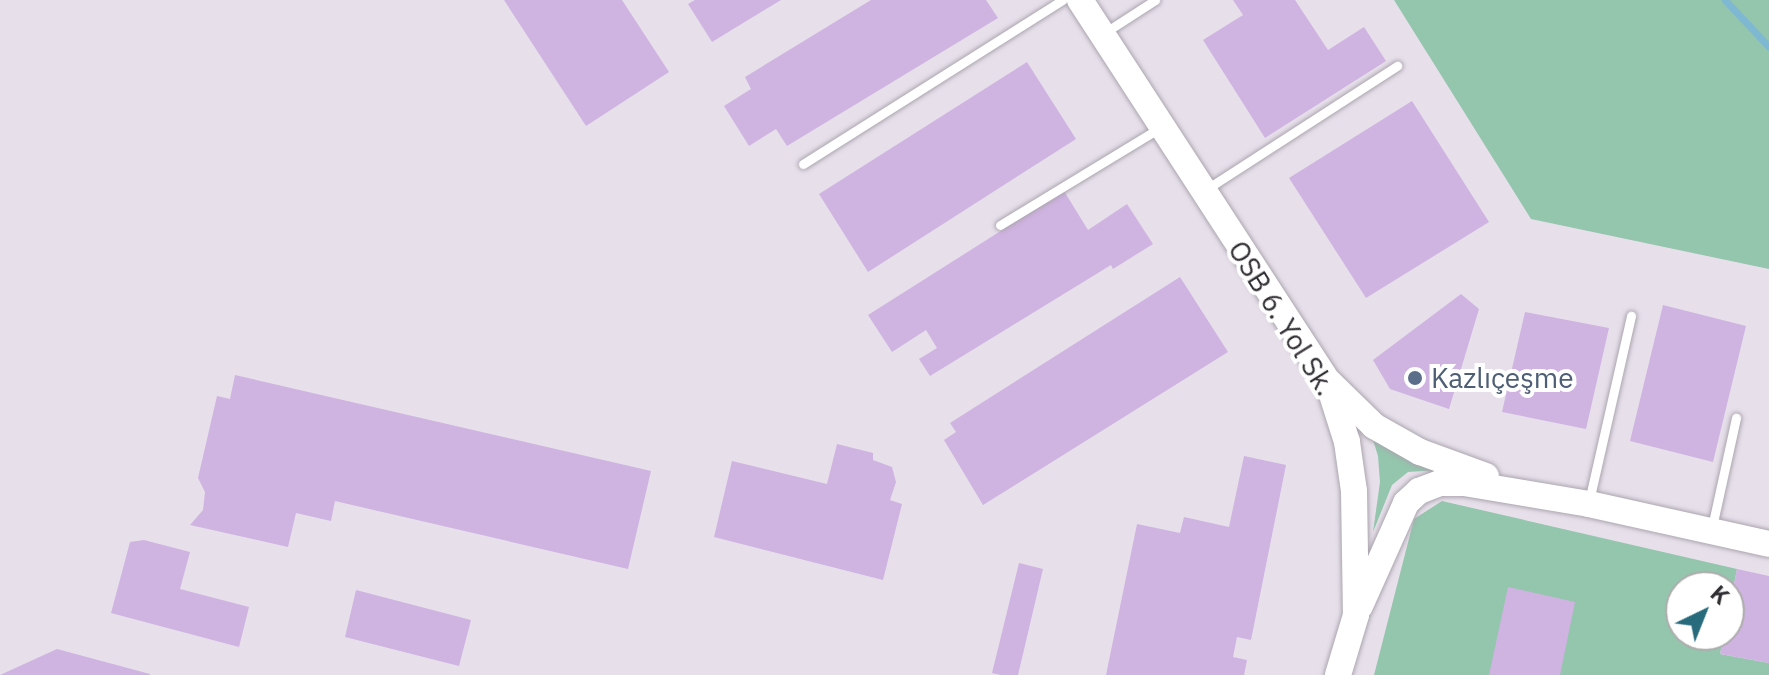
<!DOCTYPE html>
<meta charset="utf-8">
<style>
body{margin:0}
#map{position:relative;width:1769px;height:675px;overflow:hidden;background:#e7e0eb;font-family:"IBM Plex Sans",sans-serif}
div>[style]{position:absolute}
.green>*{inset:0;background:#94c5ad}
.stream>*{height:7px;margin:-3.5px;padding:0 3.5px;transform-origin:3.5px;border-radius:3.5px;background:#7fb8d3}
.building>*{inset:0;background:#cfb3e1}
.roads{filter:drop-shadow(0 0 2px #aba5af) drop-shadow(0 0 2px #aba5af)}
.service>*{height:9px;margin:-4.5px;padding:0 4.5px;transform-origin:4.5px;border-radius:4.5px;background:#fff}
.secondary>*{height:26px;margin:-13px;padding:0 13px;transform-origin:13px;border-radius:13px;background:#fff}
.dots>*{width:22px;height:22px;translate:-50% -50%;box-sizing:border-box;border:4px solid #fff;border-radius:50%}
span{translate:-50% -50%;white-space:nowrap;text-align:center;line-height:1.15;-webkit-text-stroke:8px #fff;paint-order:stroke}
.street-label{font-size:28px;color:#312f33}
.service-label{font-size:28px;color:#4e5e75}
.left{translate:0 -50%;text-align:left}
.north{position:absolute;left:1665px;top:571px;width:80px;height:80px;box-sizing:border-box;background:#fff;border:2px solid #adacad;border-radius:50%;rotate:43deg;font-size:22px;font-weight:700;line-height:32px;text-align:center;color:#312f33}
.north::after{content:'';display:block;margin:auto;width:28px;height:36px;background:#276b7c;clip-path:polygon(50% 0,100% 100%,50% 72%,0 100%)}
</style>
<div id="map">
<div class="green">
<i style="clip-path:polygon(1394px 0,1769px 0,1769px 269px,1531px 219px)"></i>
<i style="clip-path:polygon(1369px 427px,1439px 470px,1408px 472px,1392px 485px,1373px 532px,1380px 482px,1378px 456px)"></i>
<i style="clip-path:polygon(1442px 501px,1737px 569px,1729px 609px,1729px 587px,1681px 587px,1681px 635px,1724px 635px,1720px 654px,1769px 663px,1769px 675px,1374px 675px,1414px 519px)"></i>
</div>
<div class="stream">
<i style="left:1725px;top:0;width:64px;rotate:46.9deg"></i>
</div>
<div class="building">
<i style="clip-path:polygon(504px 0,622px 0,669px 72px,586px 126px)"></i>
<i style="clip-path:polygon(695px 0,781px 0,712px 42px,688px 4px)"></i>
<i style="clip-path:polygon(871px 0,986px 0,998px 18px,787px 146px,776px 129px,749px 146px,724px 106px,751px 89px,745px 77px)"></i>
<i style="clip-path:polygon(1233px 0,1295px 0,1328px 50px,1364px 27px,1386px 61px,1265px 138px,1203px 40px,1243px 15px)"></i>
<i style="clip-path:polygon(1027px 62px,1076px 139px,868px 272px,819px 194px)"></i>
<i style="clip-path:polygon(1412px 101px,1489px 222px,1366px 298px,1289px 178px)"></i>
<i style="clip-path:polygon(1064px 191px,1088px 230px,1127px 204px,1153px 244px,1113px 269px,1111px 265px,930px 376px,919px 359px,937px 348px,926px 330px,892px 352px,868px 315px)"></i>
<i style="clip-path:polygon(1180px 277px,1228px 352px,983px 505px,944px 440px,956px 432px,950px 423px)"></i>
<i style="clip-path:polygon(1461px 294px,1479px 309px,1449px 409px,1390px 389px,1373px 360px)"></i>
<i style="clip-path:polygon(1663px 305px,1746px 326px,1713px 462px,1630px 441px)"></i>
<i style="clip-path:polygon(1525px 312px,1609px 328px,1586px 429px,1502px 412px)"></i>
<i style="clip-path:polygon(235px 375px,651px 471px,628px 569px,335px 501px,331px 521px,296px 513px,288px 547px,190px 525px,203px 510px,205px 492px,198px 478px,217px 396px,230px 399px)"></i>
<i style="clip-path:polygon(837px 444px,873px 453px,873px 460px,892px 467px,896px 482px,890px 500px,902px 504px,883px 580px,714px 537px,732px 461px,827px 484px)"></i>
<i style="clip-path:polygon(1244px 456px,1286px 465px,1251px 640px,1237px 637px,1233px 657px,1247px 660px,1244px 675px,1106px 675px,1137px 524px,1180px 533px,1184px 517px,1229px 527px)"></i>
<i style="clip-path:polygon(144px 540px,190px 552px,180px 589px,249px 607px,239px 647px,111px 613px,130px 542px)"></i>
<i style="clip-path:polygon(1019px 563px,1043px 569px,1018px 675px,1001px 675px,992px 673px)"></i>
<i style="clip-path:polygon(1737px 569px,1769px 576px,1769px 663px,1720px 654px,1724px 635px,1729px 635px,1729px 609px)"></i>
<i style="clip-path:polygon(1508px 587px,1575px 602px,1560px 675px,1489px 675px)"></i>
<i style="clip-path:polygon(356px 590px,471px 620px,459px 666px,345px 637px)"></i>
<i style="clip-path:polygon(57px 649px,150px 674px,150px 675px,0 675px)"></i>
</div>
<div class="roads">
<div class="service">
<i style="left:1104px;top:33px;width:61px;rotate:-32.9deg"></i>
<i style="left:803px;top:164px;width:307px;rotate:-32.3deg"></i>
<i style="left:1205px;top:190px;width:229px;rotate:-32.9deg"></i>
<i style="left:1000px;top:225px;width:188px;rotate:-31.3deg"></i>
<i style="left:1589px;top:501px;width:190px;rotate:-77.2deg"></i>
<i style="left:1712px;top:527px;width:112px;rotate:-77.6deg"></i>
</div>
<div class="secondary">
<i style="left:1080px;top:0;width:455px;rotate:57deg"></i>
<i style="left:1328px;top:382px;width:63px;rotate:72.4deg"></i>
<i style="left:1347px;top:442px;width:49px;rotate:81.9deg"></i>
<i style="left:1354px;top:491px;width:124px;rotate:89.1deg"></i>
<i style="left:1356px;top:615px;width:63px;rotate:106.7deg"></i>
<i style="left:1330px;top:383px;width:62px;rotate:44.3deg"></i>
<i style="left:1374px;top:426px;width:53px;rotate:29.5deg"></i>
<i style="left:1420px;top:452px;width:70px;rotate:20deg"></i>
<i style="left:1360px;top:606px;width:113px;rotate:-65.9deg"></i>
<i style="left:1406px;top:503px;width:18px;rotate:-43deg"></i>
<i style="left:1419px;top:491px;width:22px;rotate:-21deg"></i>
<i style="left:1440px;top:483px;width:24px"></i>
<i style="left:1464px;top:483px;width:127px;rotate:9.5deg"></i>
<i style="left:1589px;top:504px;width:184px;rotate:12.5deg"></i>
</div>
</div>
<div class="dots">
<i style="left:1415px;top:378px;background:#5c6f8a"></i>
</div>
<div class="street-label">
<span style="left:1282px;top:318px;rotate:58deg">OSB 6. Yol Sk.</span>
</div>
<div class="service-label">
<span class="left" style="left:1431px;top:378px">Kazlıçeşme</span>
</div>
<div class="north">K</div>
</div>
